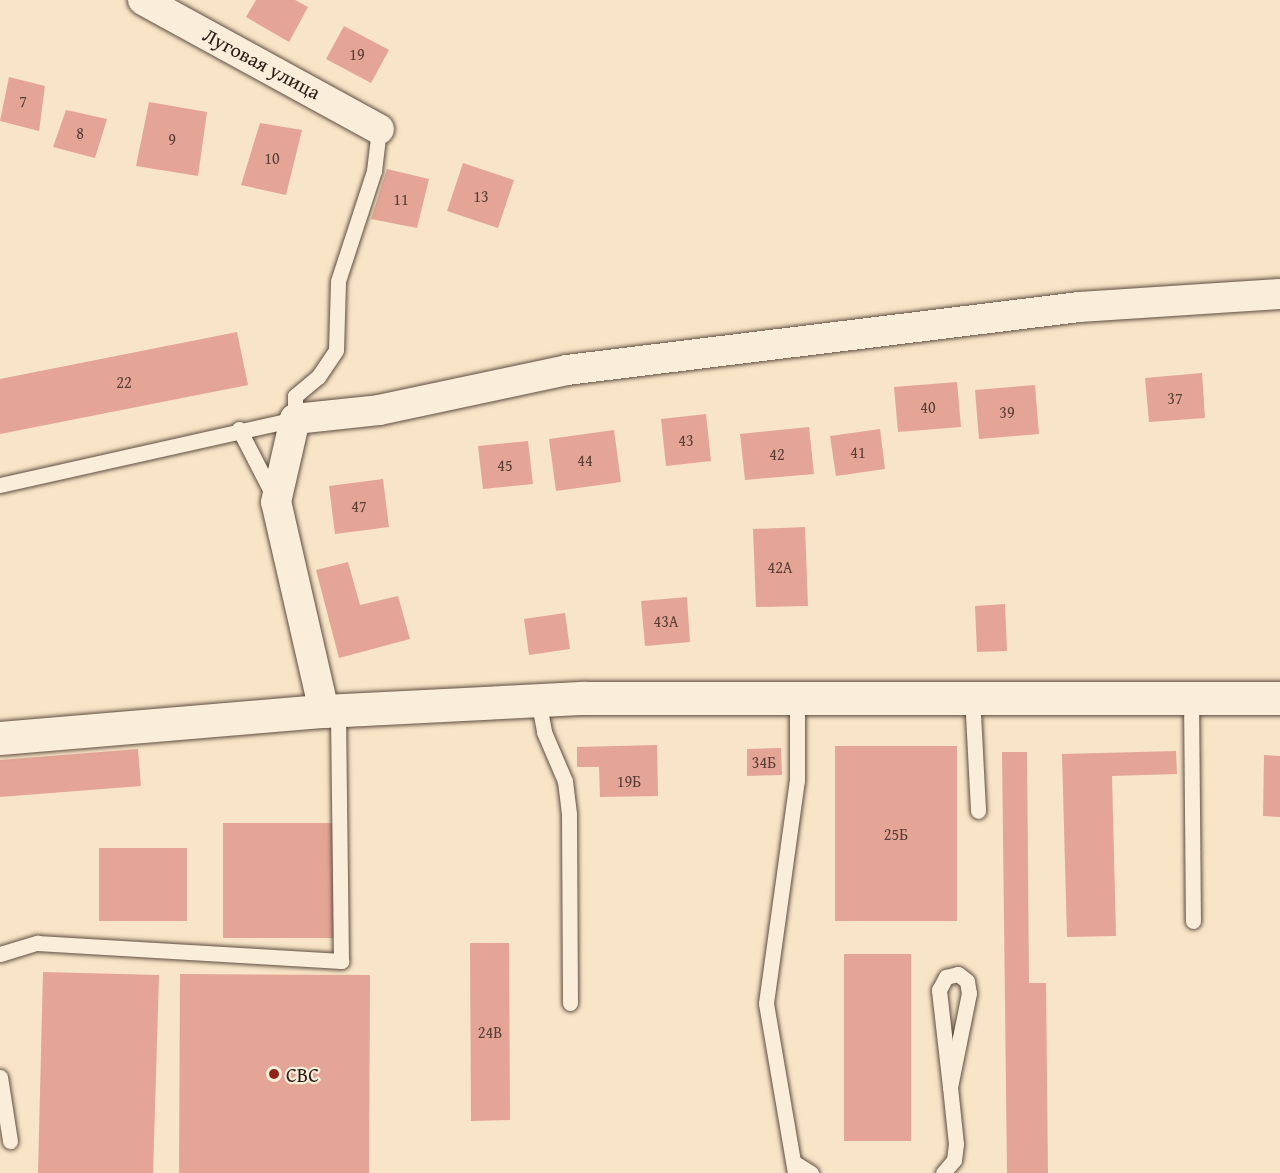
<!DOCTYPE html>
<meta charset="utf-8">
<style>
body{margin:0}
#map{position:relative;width:1280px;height:1173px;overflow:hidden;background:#f8e4c6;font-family:"Gentium Book Plus",serif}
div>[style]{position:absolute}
.building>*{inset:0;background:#e4a597}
.roads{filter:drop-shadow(0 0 2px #5e4d41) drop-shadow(0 0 2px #5e4d41)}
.service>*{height:15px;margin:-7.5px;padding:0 7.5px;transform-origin:7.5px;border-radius:7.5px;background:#faedda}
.minor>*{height:30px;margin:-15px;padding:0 15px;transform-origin:15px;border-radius:15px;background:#faedda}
.tertiary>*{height:33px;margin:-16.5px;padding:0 16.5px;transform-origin:16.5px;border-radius:16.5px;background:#faedda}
.dots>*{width:16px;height:16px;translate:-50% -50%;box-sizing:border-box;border:3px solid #faedda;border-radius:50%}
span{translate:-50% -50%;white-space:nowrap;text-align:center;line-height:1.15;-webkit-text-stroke:4.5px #faedda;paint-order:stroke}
.number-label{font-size:16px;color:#583e36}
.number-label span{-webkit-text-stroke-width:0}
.street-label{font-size:20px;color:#2a1b15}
.poi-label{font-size:20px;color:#2a1b15}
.left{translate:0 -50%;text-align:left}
</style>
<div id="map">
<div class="building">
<i style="clip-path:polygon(256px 0,295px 0,308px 7px,289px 42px,246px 17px)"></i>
<i style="clip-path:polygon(344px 26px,389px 50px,371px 83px,326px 59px)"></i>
<i style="clip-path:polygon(9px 77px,45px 86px,39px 131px,0 121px)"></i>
<i style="clip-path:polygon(149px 102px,207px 112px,198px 176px,136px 166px)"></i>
<i style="clip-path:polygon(66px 110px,107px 119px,95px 158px,53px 147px)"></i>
<i style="clip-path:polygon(260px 123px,302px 130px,286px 195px,241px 185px)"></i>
<i style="clip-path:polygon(463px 163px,514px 180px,498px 228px,447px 211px)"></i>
<i style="clip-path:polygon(387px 169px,429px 179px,417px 228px,371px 219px)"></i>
<i style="clip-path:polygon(237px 332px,248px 385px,0 434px,0 379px)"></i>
<i style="clip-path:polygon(1202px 373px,1205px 418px,1149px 422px,1145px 378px)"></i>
<i style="clip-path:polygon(957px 382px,961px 427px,898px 432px,894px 387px)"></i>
<i style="clip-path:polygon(1035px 385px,1039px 434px,979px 439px,975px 390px)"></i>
<i style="clip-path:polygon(706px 414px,711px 461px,666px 466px,661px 419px)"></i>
<i style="clip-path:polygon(809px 427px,814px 474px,745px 480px,740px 434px)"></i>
<i style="clip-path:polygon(880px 429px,885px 469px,836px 476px,830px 436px)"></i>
<i style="clip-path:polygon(614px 430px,621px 482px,556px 491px,549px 439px)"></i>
<i style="clip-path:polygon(528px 441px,533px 484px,483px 489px,478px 446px)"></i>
<i style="clip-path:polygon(383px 479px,389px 527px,335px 534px,329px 486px)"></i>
<i style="clip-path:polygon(805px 527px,808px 606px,756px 607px,753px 529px)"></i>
<i style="clip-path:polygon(348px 562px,360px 605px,398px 596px,410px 639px,339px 658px,316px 570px)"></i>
<i style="clip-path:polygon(687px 597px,690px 642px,645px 646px,641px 601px)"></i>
<i style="clip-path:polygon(1005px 604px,1007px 651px,977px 652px,975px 606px)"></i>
<i style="clip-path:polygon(565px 613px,570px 649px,529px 655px,524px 619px)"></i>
<i style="clip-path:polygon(657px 745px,658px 796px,600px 797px,599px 767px,577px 767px,577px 747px)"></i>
<i style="clip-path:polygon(835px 746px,957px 746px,957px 921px,835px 921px)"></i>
<i style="clip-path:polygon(781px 748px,782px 775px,747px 776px,747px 749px)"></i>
<i style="clip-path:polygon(138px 749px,141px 786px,0 797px,0 760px)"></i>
<i style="clip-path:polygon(1176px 751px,1177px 774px,1112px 776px,1116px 936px,1067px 937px,1062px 754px)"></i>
<i style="clip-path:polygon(1002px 752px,1027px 752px,1029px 983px,1046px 983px,1048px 1173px,1007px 1173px)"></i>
<i style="clip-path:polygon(1264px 755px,1280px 756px,1280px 817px,1263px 816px)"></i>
<i style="clip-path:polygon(223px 823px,336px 823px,336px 938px,223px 938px)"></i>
<i style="clip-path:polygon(99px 848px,187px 848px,187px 921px,99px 921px)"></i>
<i style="clip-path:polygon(470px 943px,509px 943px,510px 1120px,471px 1121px)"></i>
<i style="clip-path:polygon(844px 954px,911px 954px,911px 1141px,844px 1141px)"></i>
<i style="clip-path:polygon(43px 972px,159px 975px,153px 1173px,38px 1173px)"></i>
<i style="clip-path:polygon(180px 974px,370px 975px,369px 1173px,179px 1173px)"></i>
</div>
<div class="roads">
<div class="service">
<i style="left:239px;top:429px;width:79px;rotate:62.8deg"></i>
<i style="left:0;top:485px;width:302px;rotate:-12.6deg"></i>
<i style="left:295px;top:419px;width:23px;rotate:-90deg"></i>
<i style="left:295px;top:396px;width:30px;rotate:-40deg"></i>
<i style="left:318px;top:377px;width:32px;rotate:-56deg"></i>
<i style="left:336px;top:350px;width:69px;rotate:-88.3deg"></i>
<i style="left:338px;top:281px;width:116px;rotate:-71.9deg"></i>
<i style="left:374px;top:171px;width:42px;rotate:-83.2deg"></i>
<i style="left:972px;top:695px;width:116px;rotate:87deg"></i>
<i style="left:1191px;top:696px;width:225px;rotate:89.5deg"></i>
<i style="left:538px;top:700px;width:33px;rotate:79deg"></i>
<i style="left:544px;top:732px;width:53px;rotate:66.8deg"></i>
<i style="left:565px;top:781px;width:34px;rotate:83deg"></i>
<i style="left:569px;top:815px;width:188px;rotate:89.7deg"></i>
<i style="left:0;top:954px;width:39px;rotate:-17deg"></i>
<i style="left:37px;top:943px;width:305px;rotate:3.4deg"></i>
<i style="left:341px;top:961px;width:250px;rotate:-90.7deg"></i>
<i style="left:0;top:1077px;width:65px;rotate:81.1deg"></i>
<i style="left:795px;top:1163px;width:19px;rotate:32deg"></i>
<i style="left:795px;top:1173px;width:172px;rotate:-99.7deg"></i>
<i style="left:766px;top:1003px;width:224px;rotate:-82.1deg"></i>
<i style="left:797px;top:781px;width:86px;rotate:-90deg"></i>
<i style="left:943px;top:1173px;width:17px;rotate:-50deg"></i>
<i style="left:954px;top:1160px;width:16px;rotate:-83deg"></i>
<i style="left:956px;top:1144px;width:57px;rotate:-96deg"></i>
<i style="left:950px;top:1087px;width:98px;rotate:-96.5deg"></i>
<i style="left:939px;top:990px;width:15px;rotate:-62deg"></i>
<i style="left:946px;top:977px;width:12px;rotate:-14deg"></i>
<i style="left:958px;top:974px;width:11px;rotate:38deg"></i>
<i style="left:967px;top:981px;width:12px;rotate:81deg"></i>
<i style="left:969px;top:993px;width:96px;rotate:101.4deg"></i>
</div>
<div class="minor">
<i style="left:143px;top:0;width:269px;rotate:28.7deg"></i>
<i style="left:324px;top:711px;width:214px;rotate:-102.9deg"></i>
<i style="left:276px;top:502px;width:85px;rotate:-77.1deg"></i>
<i style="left:295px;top:419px;width:84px;rotate:-6.1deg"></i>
<i style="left:379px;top:410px;width:192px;rotate:-12deg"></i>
<i style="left:567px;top:370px;width:516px;rotate:-7.01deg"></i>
<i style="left:1079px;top:307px;width:201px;rotate:-3.7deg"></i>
</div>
<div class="tertiary">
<i style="left:0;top:738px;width:325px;rotate:-4.8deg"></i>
<i style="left:324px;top:711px;width:261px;rotate:-2.9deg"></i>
<i style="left:585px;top:698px;width:695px"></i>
</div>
</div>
<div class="dots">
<i style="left:274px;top:1074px;background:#8f2418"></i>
</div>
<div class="number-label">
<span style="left:357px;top:54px">19</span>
<span style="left:23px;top:101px">7</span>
<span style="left:80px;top:133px">8</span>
<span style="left:172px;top:139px">9</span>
<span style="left:272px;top:158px">10</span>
<span style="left:481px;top:196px">13</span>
<span style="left:401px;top:199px">11</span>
<span style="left:124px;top:382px">22</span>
<span style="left:1175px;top:398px">37</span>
<span style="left:928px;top:407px">40</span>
<span style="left:1007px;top:412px">39</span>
<span style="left:686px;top:440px">43</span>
<span style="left:858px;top:452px">41</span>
<span style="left:777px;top:454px">42</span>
<span style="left:585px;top:460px">44</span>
<span style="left:505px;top:465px">45</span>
<span style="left:359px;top:506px">47</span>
<span style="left:780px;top:567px">42А</span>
<span style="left:666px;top:621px">43А</span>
<span style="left:764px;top:762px">34Б</span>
<span style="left:629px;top:781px">19Б</span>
<span style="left:896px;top:834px">25Б</span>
<span style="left:490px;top:1032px">24В</span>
</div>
<div class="street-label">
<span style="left:262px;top:63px;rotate:28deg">Луговая улица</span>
</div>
<div class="poi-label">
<span class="left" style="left:286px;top:1074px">СВС</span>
</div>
</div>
